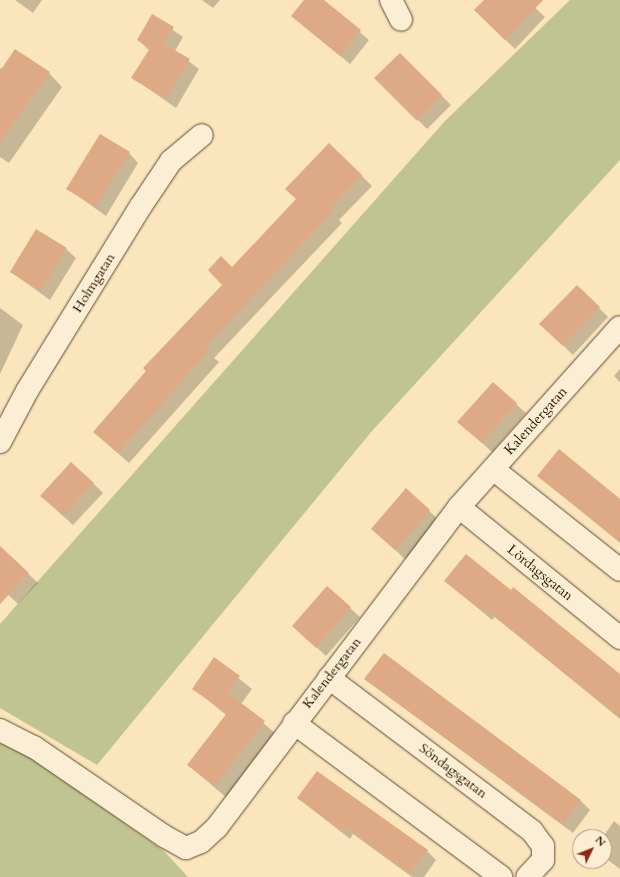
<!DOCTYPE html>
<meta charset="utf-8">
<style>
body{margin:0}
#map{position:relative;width:620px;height:877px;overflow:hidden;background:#fbe5bd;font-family:Cardo,serif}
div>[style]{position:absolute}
.green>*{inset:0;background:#c0c490}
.shadow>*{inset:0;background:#0003}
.building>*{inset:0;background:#dea985}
.roads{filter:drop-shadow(0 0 1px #604731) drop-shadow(0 0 1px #604731)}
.minor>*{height:22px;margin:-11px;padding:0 11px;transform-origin:11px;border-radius:11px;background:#fceed4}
span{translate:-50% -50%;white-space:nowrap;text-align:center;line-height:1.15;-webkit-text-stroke:4px #fceed4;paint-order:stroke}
.street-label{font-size:14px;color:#2c1202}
.north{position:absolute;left:572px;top:829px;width:40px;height:40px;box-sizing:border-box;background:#fceed4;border:1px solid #a99680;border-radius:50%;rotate:47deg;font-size:11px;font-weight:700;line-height:16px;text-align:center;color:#2c1202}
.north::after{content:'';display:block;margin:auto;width:14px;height:18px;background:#8f2418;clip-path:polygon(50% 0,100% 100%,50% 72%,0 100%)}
</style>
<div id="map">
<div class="green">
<i style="clip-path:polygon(570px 0,620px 0,620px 160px,372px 431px,97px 765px,0 708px,0 624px,445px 121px)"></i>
<i style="clip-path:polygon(0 743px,28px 756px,163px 850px,188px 877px,0 877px)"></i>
</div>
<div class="shadow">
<i style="clip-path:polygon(15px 0,42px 0,33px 13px)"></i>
<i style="clip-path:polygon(202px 0,220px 0,213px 8px)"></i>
<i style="clip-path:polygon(305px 0,322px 0,369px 40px,350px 64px,292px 16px)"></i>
<i style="clip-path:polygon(485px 0,527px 0,545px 17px,515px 49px,485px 20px)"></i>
<i style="clip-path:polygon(153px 16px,183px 37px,175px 51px,199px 69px,176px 108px,133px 78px,150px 51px,138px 40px)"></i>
<i style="clip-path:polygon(400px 54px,451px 105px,427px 129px,376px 78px)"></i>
<i style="clip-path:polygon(0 68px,49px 73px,62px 87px,9px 163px,0 157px)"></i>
<i style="clip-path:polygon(129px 153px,138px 163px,106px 216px,68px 189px)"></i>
<i style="clip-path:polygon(361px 175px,372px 186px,339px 220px,342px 223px,214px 358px,219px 362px,129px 463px,105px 442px,224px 285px,232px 268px,297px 199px)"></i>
<i style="clip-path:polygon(66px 249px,76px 258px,50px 300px,11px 272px)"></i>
<i style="clip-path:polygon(577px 286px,608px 317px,573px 355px,550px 333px)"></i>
<i style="clip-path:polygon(0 308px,23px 325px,0 374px)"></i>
<i style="clip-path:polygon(620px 369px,620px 382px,614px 376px)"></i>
<i style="clip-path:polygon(493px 383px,526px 413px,492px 452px,459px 422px)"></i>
<i style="clip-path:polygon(559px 451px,620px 499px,620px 543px,539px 476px)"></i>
<i style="clip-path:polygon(93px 483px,103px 493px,73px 525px,51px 505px)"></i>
<i style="clip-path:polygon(406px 490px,439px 520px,405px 559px,382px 538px)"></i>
<i style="clip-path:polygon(0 547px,38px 583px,18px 604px,0 587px)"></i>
<i style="clip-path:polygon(445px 580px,620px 675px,620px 719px,495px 617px,492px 620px)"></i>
<i style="clip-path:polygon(327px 587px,360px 617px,326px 656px,293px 626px)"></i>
<i style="clip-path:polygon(215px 659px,252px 689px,241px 704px,276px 734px,227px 798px,188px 765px,226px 715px,193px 688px)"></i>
<i style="clip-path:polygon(365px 679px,580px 800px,590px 810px,573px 833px)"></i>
<i style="clip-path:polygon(298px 798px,427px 851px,436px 860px,424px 877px,412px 877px,353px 834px,350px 839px)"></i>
<i style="clip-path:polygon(614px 821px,620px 826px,620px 869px,604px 857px,603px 837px)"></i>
</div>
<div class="building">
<i style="clip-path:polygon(304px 0,324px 0,361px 30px,340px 56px,291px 16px)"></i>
<i style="clip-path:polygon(484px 0,543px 0,505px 40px,474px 10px)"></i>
<i style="clip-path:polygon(152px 14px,174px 27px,164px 44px,190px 59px,166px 99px,131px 78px,150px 48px,137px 40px)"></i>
<i style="clip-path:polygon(15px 49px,50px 72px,0 143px,0 71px)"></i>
<i style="clip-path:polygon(400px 53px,442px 95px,417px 121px,374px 78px)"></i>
<i style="clip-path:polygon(100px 134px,130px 152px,96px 207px,66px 189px)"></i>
<i style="clip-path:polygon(329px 143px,362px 175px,330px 209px,333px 212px,205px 347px,209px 351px,118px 453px,93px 432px,146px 371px,143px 368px,222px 285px,208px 270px,221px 256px,232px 267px,296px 199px,285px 189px)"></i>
<i style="clip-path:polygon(36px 229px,67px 248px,41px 291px,10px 272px)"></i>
<i style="clip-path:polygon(577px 285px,600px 307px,563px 346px,539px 324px)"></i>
<i style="clip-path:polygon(493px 382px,517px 403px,482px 443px,457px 422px)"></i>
<i style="clip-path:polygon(559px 449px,620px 499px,620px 542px,537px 476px)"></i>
<i style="clip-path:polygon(71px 462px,94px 483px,64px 516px,40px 496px)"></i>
<i style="clip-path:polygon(406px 488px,430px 510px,395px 550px,371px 529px)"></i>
<i style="clip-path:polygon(0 546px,29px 573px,0 604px)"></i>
<i style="clip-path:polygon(466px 554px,511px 590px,513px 587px,620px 674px,620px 718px,485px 609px,483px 612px,444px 581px)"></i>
<i style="clip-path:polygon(327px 586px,351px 607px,316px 648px,292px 626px)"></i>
<i style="clip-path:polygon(384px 653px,581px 800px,563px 824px,364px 679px)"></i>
<i style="clip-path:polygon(214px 657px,240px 676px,228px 693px,265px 721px,215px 786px,187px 765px,227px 713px,192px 689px)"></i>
<i style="clip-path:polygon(317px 771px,428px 850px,410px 874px,344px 826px,340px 830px,297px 798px)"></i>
</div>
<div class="roads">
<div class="minor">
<i style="left:391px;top:0;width:22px;rotate:63deg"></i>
<i style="left:0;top:442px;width:58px;rotate:-62.1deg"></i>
<i style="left:27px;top:391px;width:217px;rotate:-58.4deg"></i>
<i style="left:141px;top:206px;width:54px;rotate:-56.3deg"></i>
<i style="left:171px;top:161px;width:40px;rotate:-40deg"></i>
<i style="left:493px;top:469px;width:162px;rotate:38.5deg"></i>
<i style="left:459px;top:507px;width:208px;rotate:39.1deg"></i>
<i style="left:329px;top:678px;width:254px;rotate:37deg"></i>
<i style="left:532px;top:831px;width:19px;rotate:54deg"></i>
<i style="left:543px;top:846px;width:14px;rotate:90deg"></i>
<i style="left:543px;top:860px;width:23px;rotate:133deg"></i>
<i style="left:294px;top:723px;width:258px;rotate:36.6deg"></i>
<i style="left:0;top:730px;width:38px;rotate:27deg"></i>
<i style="left:34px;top:747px;width:158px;rotate:34.4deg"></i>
<i style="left:164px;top:836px;width:25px;rotate:29deg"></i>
<i style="left:186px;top:848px;width:16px;rotate:-22deg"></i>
<i style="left:201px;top:842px;width:22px;rotate:-43deg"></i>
<i style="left:217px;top:827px;width:401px;rotate:-52.9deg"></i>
<i style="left:459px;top:507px;width:241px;rotate:-48.2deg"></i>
</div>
</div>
<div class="street-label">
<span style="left:94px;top:283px;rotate:-58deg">Holmgatan</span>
<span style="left:536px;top:421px;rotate:-48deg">Kalendergatan</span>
<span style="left:540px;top:573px;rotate:39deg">Lördagsgatan</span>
<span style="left:332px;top:673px;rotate:-52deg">Kalendergatan</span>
<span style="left:453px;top:771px;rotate:37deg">Söndagsgatan</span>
</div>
<div class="north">N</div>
</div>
